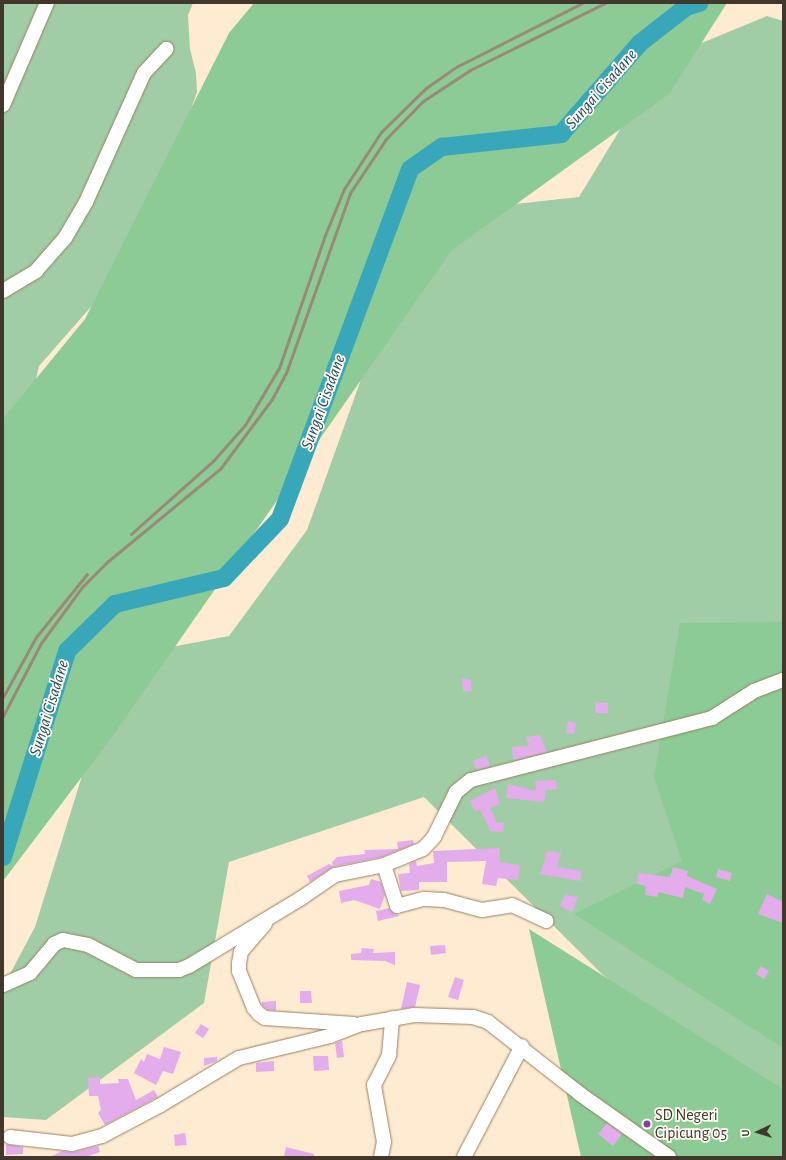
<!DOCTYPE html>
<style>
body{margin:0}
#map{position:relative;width:786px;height:1160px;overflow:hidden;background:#feebd1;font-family:"Alegreya Sans",sans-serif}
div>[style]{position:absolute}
.green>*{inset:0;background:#a0cda5}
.forest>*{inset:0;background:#8ccb95}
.river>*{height:18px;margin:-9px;padding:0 9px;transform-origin:9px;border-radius:9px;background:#38a7ba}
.building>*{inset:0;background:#e2adea}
.roads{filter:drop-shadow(0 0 1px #968263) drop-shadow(0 0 1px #968263)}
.minor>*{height:14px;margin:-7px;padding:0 7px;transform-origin:7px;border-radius:7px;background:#fff}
.rail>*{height:3px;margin:-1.5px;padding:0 1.5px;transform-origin:1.5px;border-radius:1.5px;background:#988a77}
.dots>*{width:11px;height:11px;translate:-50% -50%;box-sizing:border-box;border:2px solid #fffaf4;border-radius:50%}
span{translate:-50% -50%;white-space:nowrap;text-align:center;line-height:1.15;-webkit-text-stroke:3.5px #fffaf4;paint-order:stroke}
.poi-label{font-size:16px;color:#41382b}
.left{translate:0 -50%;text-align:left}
.water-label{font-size:17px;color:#1f4e56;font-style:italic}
.frame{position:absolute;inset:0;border:4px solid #41382b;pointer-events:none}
.north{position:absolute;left:738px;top:1112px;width:40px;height:40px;-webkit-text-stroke:3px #fffaf4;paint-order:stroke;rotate:266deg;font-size:11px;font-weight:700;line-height:16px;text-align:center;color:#41382b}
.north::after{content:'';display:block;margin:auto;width:14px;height:18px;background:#41382b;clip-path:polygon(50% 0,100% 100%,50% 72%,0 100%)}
</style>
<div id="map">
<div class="green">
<i style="clip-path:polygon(3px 3px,193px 3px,188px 15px,190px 49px,196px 73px,197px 92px,149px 226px,111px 284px,39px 366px,25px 428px,3px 482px)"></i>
<i style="clip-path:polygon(767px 16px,783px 21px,783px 1114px,603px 975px,424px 797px,229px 862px,204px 1003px,46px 1120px,3px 1117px,3px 987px,35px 927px,119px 657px,229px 636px,307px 530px,387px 307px,468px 209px,579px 197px,663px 59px)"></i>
</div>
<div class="forest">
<i style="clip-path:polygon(254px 3px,727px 3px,669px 94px,451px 251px,112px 737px,3px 881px,3px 419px,85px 319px,229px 33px)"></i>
<i style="clip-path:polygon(783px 622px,783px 1048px,574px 914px,682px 861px,654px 777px,680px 623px)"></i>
<i style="clip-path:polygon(529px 929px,783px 1089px,783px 1157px,581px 1157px)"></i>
</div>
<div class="river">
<i style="left:3px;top:857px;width:216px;rotate:-72.7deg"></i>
<i style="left:67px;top:651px;width:67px;rotate:-44.4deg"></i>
<i style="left:115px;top:604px;width:112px;rotate:-13.4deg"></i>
<i style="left:224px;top:578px;width:81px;rotate:-46.5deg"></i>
<i style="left:280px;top:519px;width:373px;rotate:-69.6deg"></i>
<i style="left:410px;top:169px;width:39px;rotate:-35deg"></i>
<i style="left:442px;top:147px;width:120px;rotate:-6.2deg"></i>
<i style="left:561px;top:134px;width:121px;rotate:-49deg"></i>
<i style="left:640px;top:43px;width:58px;rotate:-38deg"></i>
<i style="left:686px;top:7px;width:14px;rotate:-17deg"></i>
</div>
<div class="building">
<i style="clip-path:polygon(462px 678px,471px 680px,472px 691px,463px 692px)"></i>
<i style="clip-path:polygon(595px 702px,608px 703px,608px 713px,595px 713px)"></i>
<i style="clip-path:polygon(568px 721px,576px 723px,574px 734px,566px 733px)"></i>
<i style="clip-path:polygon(540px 735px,547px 752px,513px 760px,512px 747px,529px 746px,526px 737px)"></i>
<i style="clip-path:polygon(486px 756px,490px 766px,476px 770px,473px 761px)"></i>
<i style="clip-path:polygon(556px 780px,557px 789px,546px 790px,544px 802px,506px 798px,508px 784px,536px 791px,535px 781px)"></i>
<i style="clip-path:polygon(495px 788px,500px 804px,490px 808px,497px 823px,504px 823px,503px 832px,490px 831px,480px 809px,475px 812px,470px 801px)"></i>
<i style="clip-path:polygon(413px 840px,414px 844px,382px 857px,333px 867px,310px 882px,307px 876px,329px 864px,333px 866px,332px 862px,337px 857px,365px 854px,364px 850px,398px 849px,397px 842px)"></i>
<i style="clip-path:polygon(499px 848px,500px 862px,520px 865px,518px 880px,498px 878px,496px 886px,482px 884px,486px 861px,447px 862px,447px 882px,419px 882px,419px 890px,401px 891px,398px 874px,410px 873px,409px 864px,416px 861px,417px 866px,434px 863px,433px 851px)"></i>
<i style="clip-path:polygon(547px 851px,561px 853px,557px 867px,581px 871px,580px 881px,540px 874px)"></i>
<i style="clip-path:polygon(673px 867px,688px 871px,687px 876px,717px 889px,710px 904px,702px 900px,704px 894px,685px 887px,683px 898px,658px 892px,658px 897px,645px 895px,646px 886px,637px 884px,638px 873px,670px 877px)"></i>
<i style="clip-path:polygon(718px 869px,732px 873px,730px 881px,716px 877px)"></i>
<i style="clip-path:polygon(371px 879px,381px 882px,385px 895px,380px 909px,354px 900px,341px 903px,339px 891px,369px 885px)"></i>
<i style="clip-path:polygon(767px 894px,783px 902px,783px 923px,758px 914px)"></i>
<i style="clip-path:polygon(565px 895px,578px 897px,572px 912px,560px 906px)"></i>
<i style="clip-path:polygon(389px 908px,399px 916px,378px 921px,376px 911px)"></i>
<i style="clip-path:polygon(445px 945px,446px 953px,431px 955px,430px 946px)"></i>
<i style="clip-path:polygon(362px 948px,374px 949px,373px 953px,395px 952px,395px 965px,385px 961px,351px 960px,351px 954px,361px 953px)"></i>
<i style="clip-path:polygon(761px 966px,769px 971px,764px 979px,756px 974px)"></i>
<i style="clip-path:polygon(455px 977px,464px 980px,458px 1000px,448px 997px)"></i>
<i style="clip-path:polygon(407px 982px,420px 985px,415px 1007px,401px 1009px)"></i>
<i style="clip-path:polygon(300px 991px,311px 991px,312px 1003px,300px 1003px)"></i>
<i style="clip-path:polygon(276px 1001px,276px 1010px,268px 1010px,262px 1005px,262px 1002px)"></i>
<i style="clip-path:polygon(201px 1024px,209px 1029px,203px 1038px,195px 1033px)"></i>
<i style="clip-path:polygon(342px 1041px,344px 1057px,337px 1058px,335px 1043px)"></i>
<i style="clip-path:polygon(164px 1047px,181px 1052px,173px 1074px,163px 1071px,156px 1085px,134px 1073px,141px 1059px,144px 1062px,147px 1054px,160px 1059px)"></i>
<i style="clip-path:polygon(313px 1056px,328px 1056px,329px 1070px,314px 1071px)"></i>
<i style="clip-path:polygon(217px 1057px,217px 1061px,204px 1066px,204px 1058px)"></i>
<i style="clip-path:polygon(274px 1061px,274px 1071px,256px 1072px,256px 1063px)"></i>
<i style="clip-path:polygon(100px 1077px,100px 1084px,119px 1083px,118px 1079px,128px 1079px,136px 1100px,154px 1090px,158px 1097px,105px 1125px,98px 1113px,101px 1110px,98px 1096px,89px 1096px,88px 1078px)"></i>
<i style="clip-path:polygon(607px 1123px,622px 1134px,613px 1146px,598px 1134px)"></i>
<i style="clip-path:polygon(185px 1133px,187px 1145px,175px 1146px,174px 1135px)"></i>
<i style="clip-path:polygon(6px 1144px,23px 1147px,23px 1154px,6px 1155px)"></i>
<i style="clip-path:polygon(98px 1146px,100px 1152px,86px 1157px,50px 1157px,62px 1151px,74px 1152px)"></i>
<i style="clip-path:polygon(286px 1147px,314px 1154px,314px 1157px,284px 1157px)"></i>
</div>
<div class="roads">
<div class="minor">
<i style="left:3px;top:105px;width:111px;rotate:-66.7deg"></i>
<i style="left:3px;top:291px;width:39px;rotate:-31deg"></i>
<i style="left:36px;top:271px;width:44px;rotate:-48.7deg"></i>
<i style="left:65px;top:238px;width:42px;rotate:-59.7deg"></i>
<i style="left:86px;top:202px;width:141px;rotate:-65.8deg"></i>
<i style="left:144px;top:73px;width:33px;rotate:-47deg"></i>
<i style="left:384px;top:865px;width:43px;rotate:72.4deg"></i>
<i style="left:397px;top:906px;width:28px;rotate:-15deg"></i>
<i style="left:424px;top:899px;width:20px;rotate:3deg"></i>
<i style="left:444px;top:900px;width:39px;rotate:15deg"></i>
<i style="left:482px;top:910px;width:30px;rotate:-9deg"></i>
<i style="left:512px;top:905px;width:38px;rotate:25deg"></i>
<i style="left:265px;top:924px;width:37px;rotate:131deg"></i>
<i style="left:241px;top:952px;width:11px;rotate:100deg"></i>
<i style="left:239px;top:963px;width:8px;rotate:90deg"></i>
<i style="left:239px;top:971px;width:40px;rotate:68deg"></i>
<i style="left:254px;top:1008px;width:8px;rotate:50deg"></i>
<i style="left:259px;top:1014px;width:7px;rotate:34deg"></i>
<i style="left:265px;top:1018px;width:89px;rotate:3.9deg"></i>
<i style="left:3px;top:985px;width:30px;rotate:-24deg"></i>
<i style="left:30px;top:973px;width:38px;rotate:-50deg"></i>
<i style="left:54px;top:944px;width:10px;rotate:-24deg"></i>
<i style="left:63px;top:940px;width:25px;rotate:11deg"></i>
<i style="left:88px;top:945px;width:54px;rotate:27.5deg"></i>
<i style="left:136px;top:970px;width:43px"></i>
<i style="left:179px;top:970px;width:11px;rotate:-22deg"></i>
<i style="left:189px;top:966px;width:130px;rotate:-31.1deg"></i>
<i style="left:300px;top:899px;width:42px;rotate:-34.4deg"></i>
<i style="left:335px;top:875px;width:50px;rotate:-11.5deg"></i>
<i style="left:384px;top:865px;width:42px;rotate:-22.3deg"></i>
<i style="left:423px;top:849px;width:16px;rotate:-47deg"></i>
<i style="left:434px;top:837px;width:50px;rotate:-63.9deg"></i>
<i style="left:456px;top:792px;width:19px;rotate:-39deg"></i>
<i style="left:471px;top:780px;width:249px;rotate:-14.4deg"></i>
<i style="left:712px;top:718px;width:50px;rotate:-32.7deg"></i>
<i style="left:754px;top:691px;width:31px;rotate:-21deg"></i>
<i style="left:10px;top:1137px;width:62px;rotate:6.4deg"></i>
<i style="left:72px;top:1144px;width:31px;rotate:-15deg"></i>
<i style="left:102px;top:1136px;width:64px;rotate:-27.8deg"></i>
<i style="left:159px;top:1106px;width:93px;rotate:-31deg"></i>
<i style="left:239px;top:1058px;width:94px;rotate:-13.6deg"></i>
<i style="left:330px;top:1036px;width:34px;rotate:-21deg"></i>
<i style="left:362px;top:1024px;width:53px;rotate:-9.8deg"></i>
<i style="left:414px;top:1015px;width:59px;rotate:1.9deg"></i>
<i style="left:473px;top:1017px;width:16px;rotate:18deg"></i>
<i style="left:488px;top:1022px;width:117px;rotate:38deg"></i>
<i style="left:580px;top:1094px;width:109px;rotate:35.3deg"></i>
<i style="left:381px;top:1157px;width:15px;rotate:-79deg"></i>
<i style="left:384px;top:1142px;width:58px;rotate:-100deg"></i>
<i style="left:374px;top:1085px;width:34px;rotate:-63deg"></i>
<i style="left:389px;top:1055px;width:37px;rotate:-85deg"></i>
<i style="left:464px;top:1157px;width:125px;rotate:-62.4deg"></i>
</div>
</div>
<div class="rail">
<i style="left:131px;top:534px;width:110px;rotate:-41.7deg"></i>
<i style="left:213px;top:461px;width:48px;rotate:-48.4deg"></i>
<i style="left:245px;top:425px;width:66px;rotate:-59.2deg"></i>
<i style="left:279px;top:368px;width:141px;rotate:-70.9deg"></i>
<i style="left:325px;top:235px;width:50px;rotate:-67.6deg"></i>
<i style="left:344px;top:189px;width:68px;rotate:-57deg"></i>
<i style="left:381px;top:132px;width:63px;rotate:-44.4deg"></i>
<i style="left:426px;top:88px;width:39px;rotate:-35deg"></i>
<i style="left:458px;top:66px;width:139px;rotate:-26.9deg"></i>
<i style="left:3px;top:697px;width:68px;rotate:-61.2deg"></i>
<i style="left:36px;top:637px;width:81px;rotate:-51deg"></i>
<i style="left:3px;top:716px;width:82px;rotate:-62.5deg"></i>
<i style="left:41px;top:643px;width:69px;rotate:-53.8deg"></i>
<i style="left:82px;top:587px;width:35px;rotate:-45deg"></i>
<i style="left:107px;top:562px;width:146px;rotate:-39.5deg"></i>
<i style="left:220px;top:469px;width:87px;rotate:-53.4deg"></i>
<i style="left:272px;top:399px;width:30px;rotate:-62deg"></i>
<i style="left:286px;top:373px;width:191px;rotate:-70.4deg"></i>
<i style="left:350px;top:193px;width:65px;rotate:-56.3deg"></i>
<i style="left:386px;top:139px;width:53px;rotate:-45.8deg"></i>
<i style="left:423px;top:101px;width:56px;rotate:-33.4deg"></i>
<i style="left:470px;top:70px;width:151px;rotate:-26.4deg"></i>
</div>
<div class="dots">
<i style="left:647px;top:1124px;background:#8b3aa9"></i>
</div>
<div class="poi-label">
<span class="left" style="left:655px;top:1124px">SD Negeri<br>Cipicung 05</span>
</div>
<div class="water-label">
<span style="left:601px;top:89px;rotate:-49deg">Sungai Cisadane</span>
<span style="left:323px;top:402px;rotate:-70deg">Sungai Cisadane</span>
<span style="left:49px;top:708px;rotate:-73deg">Sungai Cisadane</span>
</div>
<div class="frame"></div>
<div class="north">U</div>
</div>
